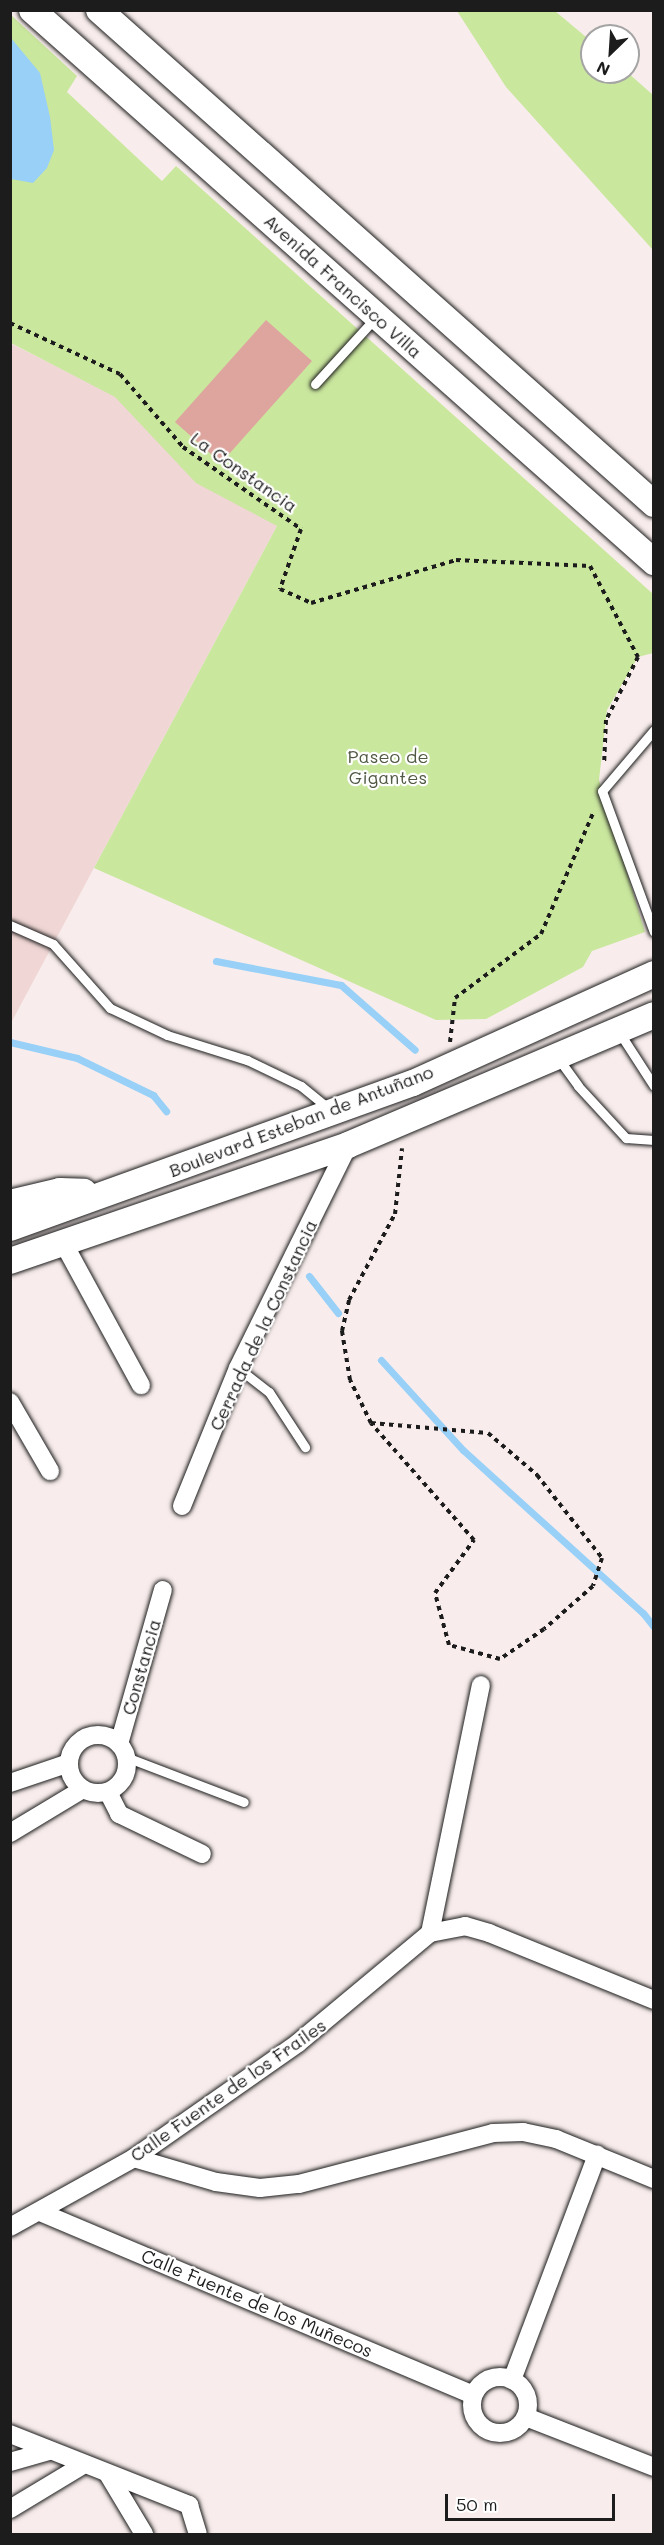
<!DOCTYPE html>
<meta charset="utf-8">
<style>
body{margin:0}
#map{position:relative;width:664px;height:2545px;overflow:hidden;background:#f8edec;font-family:Mali,sans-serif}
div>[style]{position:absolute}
.built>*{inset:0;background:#f0d7d5}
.green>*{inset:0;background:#cae79e}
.water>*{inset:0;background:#98d0f7}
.stream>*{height:7px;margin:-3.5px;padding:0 3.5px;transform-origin:3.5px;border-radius:3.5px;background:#98d0f7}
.building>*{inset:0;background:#dea49e}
.path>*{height:4px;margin-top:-2px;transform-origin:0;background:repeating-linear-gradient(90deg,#1c1c1c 0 4.5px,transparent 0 9px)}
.roads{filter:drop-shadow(0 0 2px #1c1c1c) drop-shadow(0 0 2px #1c1c1c)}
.lane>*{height:9px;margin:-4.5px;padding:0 4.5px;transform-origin:4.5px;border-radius:4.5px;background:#fff}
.street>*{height:18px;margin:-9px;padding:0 9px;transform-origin:9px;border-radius:9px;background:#fff}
.street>.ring{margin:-9px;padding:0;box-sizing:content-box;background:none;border:18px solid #fff;border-radius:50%}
.secondary>*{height:26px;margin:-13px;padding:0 13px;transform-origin:13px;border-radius:13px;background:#fff}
span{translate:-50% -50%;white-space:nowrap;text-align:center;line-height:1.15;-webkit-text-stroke:4.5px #fff;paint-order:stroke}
.street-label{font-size:18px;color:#1c1c1c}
.park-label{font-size:18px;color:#505943}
.frame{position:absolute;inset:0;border:12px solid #1c1c1c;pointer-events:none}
.north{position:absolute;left:580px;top:24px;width:60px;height:60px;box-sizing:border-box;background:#fff;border:2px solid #a4a4a4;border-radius:50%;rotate:205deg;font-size:16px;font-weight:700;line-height:24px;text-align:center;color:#1c1c1c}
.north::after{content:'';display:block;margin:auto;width:21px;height:27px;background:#1c1c1c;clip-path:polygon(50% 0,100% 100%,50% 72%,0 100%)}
.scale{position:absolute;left:445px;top:2494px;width:170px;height:27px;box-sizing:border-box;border:3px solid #1c1c1c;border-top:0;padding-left:8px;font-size:18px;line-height:21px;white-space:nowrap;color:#1c1c1c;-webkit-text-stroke:4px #fff;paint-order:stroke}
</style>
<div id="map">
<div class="built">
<i style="clip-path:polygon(10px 343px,115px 396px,277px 526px,11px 1023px)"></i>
</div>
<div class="green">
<i style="clip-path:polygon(457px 11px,555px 11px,592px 42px,592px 72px,627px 72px,653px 95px,653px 250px,506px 87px)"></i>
<i style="clip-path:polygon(10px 14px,77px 76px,67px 92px,162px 181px,176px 166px,653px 594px,653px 653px,638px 657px,607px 710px,599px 780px,645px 932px,592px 951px,583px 967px,486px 1019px,436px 1020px,94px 868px,277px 526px,196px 483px,115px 397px,11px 343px)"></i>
</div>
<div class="water">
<i style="clip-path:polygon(11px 38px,40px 73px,50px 117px,54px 150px,47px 168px,33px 183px,11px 179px)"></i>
</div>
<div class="stream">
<i style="left:216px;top:961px;width:127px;rotate:10.9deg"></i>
<i style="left:341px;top:985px;width:98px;rotate:41.3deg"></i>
<i style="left:10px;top:1042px;width:69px;rotate:13.4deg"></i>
<i style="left:77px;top:1058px;width:85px;rotate:26deg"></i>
<i style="left:153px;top:1095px;width:21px;rotate:51deg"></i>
<i style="left:309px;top:1276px;width:47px;rotate:51.9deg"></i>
<i style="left:381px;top:1360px;width:122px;rotate:47.7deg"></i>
<i style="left:463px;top:1450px;width:243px;rotate:42.2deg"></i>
<i style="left:643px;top:1613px;width:18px;rotate:52deg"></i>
</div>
<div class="building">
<i style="clip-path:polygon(266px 320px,312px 361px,221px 463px,175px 422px)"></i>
</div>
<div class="path">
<i style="left:10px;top:323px;width:121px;rotate:24.9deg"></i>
<i style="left:120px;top:374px;width:96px;rotate:49.2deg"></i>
<i style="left:183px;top:447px;width:144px;rotate:34.8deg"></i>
<i style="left:301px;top:529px;width:64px;rotate:109.3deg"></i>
<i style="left:280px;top:589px;width:34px;rotate:24deg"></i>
<i style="left:311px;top:603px;width:151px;rotate:-16.5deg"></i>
<i style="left:456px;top:560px;width:134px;rotate:2.6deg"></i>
<i style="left:590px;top:566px;width:103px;rotate:62.2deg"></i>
<i style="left:638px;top:657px;width:71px;rotate:116.9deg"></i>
<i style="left:606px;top:720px;width:45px;rotate:92.5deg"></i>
<i style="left:450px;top:1042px;width:44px;rotate:-83.5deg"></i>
<i style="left:455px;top:998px;width:107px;rotate:-36.7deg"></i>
<i style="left:541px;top:934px;width:132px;rotate:-66.7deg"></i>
<i style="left:371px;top:1423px;width:117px;rotate:4.9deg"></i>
<i style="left:488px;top:1433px;width:65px;rotate:40.6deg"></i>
<i style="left:537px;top:1475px;width:105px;rotate:51.9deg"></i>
<i style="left:602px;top:1558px;width:29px;rotate:108deg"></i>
<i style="left:593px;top:1586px;width:65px;rotate:138.7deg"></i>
<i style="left:544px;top:1629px;width:53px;rotate:145.7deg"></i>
<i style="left:500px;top:1659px;width:53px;rotate:-164.6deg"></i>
<i style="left:449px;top:1645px;width:54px;rotate:-105.1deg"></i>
<i style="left:435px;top:1593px;width:66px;rotate:-53.7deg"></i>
<i style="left:474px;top:1540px;width:156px;rotate:-131.4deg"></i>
<i style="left:371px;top:1423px;width:48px;rotate:-116deg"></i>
<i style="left:350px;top:1380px;width:50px;rotate:-99.3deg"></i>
<i style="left:342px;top:1331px;width:32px;rotate:-77deg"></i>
<i style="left:349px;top:1300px;width:98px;rotate:-61.9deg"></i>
<i style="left:395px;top:1214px;width:66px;rotate:-83.9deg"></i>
</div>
<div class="roads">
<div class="lane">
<i style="left:315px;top:384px;width:89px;rotate:-47.7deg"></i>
<i style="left:654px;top:730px;width:80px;rotate:130.4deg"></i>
<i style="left:602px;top:791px;width:150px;rotate:69.8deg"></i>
<i style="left:10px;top:925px;width:47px;rotate:23.8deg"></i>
<i style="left:53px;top:944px;width:86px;rotate:48.3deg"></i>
<i style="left:110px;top:1008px;width:63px;rotate:25.3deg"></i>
<i style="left:167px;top:1035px;width:84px;rotate:17.4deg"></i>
<i style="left:247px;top:1060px;width:60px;rotate:25.7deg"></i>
<i style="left:301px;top:1086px;width:36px;rotate:39deg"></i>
<i style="left:619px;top:1032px;width:64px;rotate:57.1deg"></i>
<i style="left:558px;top:1058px;width:34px;rotate:54deg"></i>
<i style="left:578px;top:1086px;width:71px;rotate:47.3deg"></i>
<i style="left:626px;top:1138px;width:28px;rotate:4deg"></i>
<i style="left:238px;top:1368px;width:39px;rotate:38deg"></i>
<i style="left:269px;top:1392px;width:66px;rotate:56.8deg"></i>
<i style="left:126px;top:1757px;width:126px;rotate:20.9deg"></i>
</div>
<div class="street">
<i style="left:64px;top:1244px;width:161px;rotate:61.4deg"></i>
<i style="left:10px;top:1402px;width:80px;rotate:59.9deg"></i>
<i style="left:182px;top:1506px;width:149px;rotate:-67.9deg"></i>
<i style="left:238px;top:1368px;width:249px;rotate:-63.7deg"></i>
<i class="ring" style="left:69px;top:1735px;width:40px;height:40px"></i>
<i style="left:119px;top:1744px;width:160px;rotate:-74.1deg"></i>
<i style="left:10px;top:1783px;width:62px;rotate:-18.7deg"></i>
<i style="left:108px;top:1792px;width:25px;rotate:63deg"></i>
<i style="left:119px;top:1814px;width:92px;rotate:25.7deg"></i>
<i style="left:10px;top:1833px;width:85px;rotate:-31.1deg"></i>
<i style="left:430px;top:1933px;width:36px;rotate:-11deg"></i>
<i style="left:465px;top:1926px;width:25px;rotate:16deg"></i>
<i style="left:489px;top:1933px;width:178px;rotate:22.1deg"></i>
<i style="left:134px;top:2158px;width:85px;rotate:16.3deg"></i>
<i style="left:216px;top:2182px;width:44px;rotate:7.8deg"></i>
<i style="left:260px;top:2188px;width:39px;rotate:-6deg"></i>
<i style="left:299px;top:2184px;width:201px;rotate:-14.7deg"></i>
<i style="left:493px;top:2133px;width:30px;rotate:-2deg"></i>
<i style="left:523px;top:2132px;width:34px;rotate:12deg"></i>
<i style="left:556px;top:2139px;width:106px;rotate:22.2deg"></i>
<i style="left:40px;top:2212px;width:470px;rotate:22.9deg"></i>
<i style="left:10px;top:2227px;width:142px;rotate:-29.1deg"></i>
<i style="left:134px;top:2158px;width:200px;rotate:-35deg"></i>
<i style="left:298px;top:2043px;width:172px;rotate:-39.8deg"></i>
<i style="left:430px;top:1933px;width:253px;rotate:-78.4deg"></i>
<i class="ring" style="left:472px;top:2377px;width:38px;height:38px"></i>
<i style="left:512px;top:2380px;width:241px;rotate:-69.3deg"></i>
<i style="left:526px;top:2417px;width:137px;rotate:21.3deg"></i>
<i style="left:10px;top:2434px;width:193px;rotate:21.6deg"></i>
<i style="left:189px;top:2505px;width:30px;rotate:73deg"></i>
<i style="left:10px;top:2462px;width:41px;rotate:-15.8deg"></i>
<i style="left:108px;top:2474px;width:70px;rotate:59deg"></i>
<i style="left:10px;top:2509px;width:85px;rotate:-31.1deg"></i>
</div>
<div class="secondary">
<i style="left:32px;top:10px;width:832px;rotate:41.59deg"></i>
<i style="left:99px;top:10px;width:743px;rotate:41.67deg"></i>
<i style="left:10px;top:1203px;width:51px;rotate:-13.5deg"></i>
<i style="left:60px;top:1191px;width:24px;rotate:2deg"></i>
<i style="left:10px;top:1228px;width:428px;rotate:-19.8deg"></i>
<i style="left:413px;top:1083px;width:265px;rotate:-24.3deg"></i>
<i style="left:10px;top:1261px;width:357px;rotate:-18.9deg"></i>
<i style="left:348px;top:1145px;width:332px;rotate:-23deg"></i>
</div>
</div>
<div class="street-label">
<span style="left:343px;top:286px;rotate:42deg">Avenida Francisco Villa</span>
<span style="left:244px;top:472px;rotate:35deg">La Constancia</span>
<span style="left:301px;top:1121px;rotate:-21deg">Boulevard Esteban de Antuñano</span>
<span style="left:263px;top:1325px;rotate:-65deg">Cerrada de la Constancia</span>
<span style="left:141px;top:1667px;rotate:-74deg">Constancia</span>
<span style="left:228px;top:2090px;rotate:-35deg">Calle Fuente de los Frailes</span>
<span style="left:257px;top:2303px;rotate:23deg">Calle Fuente de los Muñecos</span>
</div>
<div class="park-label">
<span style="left:388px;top:767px">Paseo de<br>Gigantes</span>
</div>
<div class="frame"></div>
<div class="north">N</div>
<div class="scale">50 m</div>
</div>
